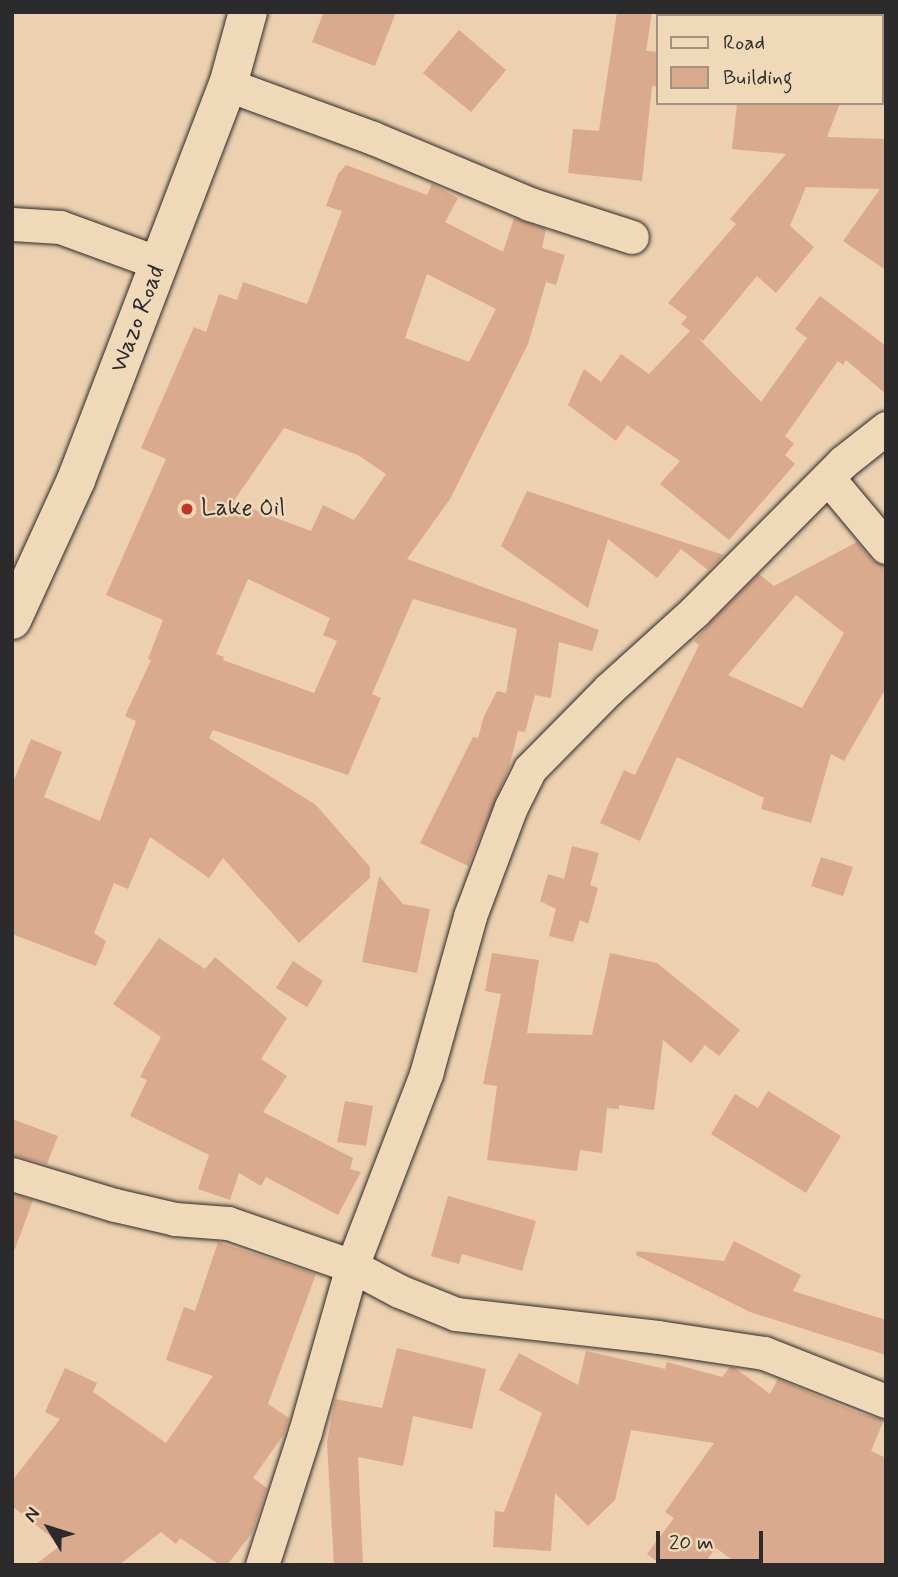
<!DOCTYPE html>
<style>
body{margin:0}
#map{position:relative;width:898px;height:1577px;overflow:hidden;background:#ecd0af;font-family:Mynerve,sans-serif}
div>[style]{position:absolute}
.building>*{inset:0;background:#daaa8c}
.roads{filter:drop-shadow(0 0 2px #2b2b2b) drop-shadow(0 0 2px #2b2b2b)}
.street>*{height:33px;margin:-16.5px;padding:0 16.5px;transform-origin:16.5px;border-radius:16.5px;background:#f0d9b8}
.secondary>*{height:38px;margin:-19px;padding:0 19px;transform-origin:19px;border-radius:19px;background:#f0d9b8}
.dots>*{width:19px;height:19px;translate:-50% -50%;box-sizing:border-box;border:4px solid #f0d9b8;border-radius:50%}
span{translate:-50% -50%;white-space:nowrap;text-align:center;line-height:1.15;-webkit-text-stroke:5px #f0d9b8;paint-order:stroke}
.street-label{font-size:24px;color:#2b2b2b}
.poi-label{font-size:24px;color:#2b2b2b}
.left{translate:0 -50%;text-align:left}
.frame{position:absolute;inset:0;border:14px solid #2b2b2b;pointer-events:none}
.legend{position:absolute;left:656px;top:14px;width:228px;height:91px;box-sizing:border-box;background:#f0d9b8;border:2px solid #a19380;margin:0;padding:9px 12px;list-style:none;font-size:21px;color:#2b2b2b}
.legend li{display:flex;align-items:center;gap:14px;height:35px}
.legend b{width:35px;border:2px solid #a19380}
.north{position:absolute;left:14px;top:1493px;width:70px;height:70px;-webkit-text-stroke:5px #f0d9b8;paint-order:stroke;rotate:308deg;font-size:19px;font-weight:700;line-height:28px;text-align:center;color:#2b2b2b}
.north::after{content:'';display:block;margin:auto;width:24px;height:32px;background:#2b2b2b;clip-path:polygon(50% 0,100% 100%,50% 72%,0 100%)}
.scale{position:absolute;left:656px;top:1531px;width:107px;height:32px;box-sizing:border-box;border:4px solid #2b2b2b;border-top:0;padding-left:9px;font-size:21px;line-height:24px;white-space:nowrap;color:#2b2b2b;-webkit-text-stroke:5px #f0d9b8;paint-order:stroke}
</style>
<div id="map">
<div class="building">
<i style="clip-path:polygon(324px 12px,396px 12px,375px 66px,312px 42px)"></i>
<i style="clip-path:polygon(617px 12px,652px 12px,646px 51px,658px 52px,658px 87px,652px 86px,642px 181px,568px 173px,573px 129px,599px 131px)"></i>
<i style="clip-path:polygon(459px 30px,506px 70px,471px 112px,423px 73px)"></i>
<i style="clip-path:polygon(737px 103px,840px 103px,827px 137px,886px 139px,886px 270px,843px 241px,880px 189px,806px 187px,790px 226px,814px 247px,776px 293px,757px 276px,703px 341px,696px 336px,761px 402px,807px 338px,795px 329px,820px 296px,886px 346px,886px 394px,846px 360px,843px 365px,838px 361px,785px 436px,794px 444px,785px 455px,795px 464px,729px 540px,660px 484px,680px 461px,627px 425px,616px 441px,568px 405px,584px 369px,601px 382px,621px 354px,649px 374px,690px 331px,681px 324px,687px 317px,668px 303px,736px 224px,730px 219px,786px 154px,732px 149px)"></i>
<i style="clip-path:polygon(evenodd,346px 165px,427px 195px,432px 184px,458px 198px,445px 222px,503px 252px,514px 218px,546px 229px,542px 248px,565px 255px,556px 285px,546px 282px,528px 344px,450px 499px,407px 559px,599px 630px,592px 651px,559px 642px,551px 698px,535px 695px,525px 732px,518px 731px,509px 768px,468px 866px,420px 843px,473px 737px,478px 738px,484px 716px,497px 691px,506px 693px,517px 629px,413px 599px,372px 694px,381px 698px,348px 775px,213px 730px,209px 738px,316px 805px,370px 867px,370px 878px,299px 943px,223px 858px,209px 878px,150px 837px,128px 889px,114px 883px,94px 933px,106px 941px,96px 966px,12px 934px,12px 785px,31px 739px,62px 752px,44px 797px,100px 821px,136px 721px,125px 716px,151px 660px,148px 659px,163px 620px,106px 595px,166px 459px,141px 448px,194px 327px,206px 332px,219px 294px,237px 300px,243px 282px,307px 304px,342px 211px,326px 206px,338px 174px,346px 165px,427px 274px,496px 309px,469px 362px,405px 338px,427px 274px,346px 165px,284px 428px,358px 455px,386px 474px,354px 520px,323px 505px,311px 531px,233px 502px,284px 428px,346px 165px,248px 579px,330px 618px,323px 635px,337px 641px,314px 693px,223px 660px,224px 657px,216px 654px,248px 579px)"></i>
<i style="clip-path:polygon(527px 491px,686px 543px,724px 555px,708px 570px,681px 549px,657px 578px,608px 539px,588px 608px,501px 546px)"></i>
<i style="clip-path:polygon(evenodd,857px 542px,872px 560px,886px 566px,886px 688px,844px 761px,831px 754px,811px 823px,761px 809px,764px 798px,677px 757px,640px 841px,600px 823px,624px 770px,635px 775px,699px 645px,694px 641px,710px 623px,759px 574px,774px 586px,857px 542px,796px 595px,844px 633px,802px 708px,728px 675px,796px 595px)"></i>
<i style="clip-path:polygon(572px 846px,599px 853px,590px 885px,598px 888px,588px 924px,580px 920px,573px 942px,549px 936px,556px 909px,540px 901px,548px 874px,564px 879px)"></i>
<i style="clip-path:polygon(821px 857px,853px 867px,843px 896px,811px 886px)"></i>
<i style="clip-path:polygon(379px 876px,403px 904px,430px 909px,417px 973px,362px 962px)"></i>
<i style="clip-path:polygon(159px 938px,205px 969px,215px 957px,287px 1018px,261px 1059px,287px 1076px,263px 1112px,353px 1158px,350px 1169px,361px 1172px,338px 1215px,266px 1177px,261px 1186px,239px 1173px,230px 1200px,198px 1189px,209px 1155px,130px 1116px,147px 1080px,140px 1077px,161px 1037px,113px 1004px)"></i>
<i style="clip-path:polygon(492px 953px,539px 960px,527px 1033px,592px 1035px,610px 953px,657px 963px,740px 1030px,719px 1056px,705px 1045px,691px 1063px,663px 1040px,654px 1110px,619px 1105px,619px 1109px,607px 1108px,602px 1153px,580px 1150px,577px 1171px,487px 1160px,497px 1086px,483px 1084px,501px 994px,485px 991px)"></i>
<i style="clip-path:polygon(293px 961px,323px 981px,307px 1007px,276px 988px)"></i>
<i style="clip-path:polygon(768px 1091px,841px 1136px,806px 1193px,711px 1134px,735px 1094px,758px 1108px)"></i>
<i style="clip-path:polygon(345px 1101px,373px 1106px,366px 1146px,337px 1142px)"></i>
<i style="clip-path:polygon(12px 1119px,58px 1136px,47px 1164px,12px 1155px)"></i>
<i style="clip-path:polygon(12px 1194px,33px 1200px,15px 1249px,12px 1249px)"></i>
<i style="clip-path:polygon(448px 1196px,536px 1221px,522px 1271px,462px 1254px,459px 1264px,431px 1256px)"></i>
<i style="clip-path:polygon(734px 1241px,801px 1275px,793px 1291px,886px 1320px,886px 1355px,750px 1312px,636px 1255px,637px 1251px,724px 1261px)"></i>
<i style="clip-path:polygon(218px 1242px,316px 1274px,268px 1404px,289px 1418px,284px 1434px,253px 1478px,267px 1488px,252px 1533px,227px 1565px,220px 1565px,180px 1538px,176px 1544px,161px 1532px,119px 1565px,35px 1565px,61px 1545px,12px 1506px,12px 1481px,60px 1419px,45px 1412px,65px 1368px,97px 1383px,93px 1392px,166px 1443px,213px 1376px,166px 1360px,184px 1307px,195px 1311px)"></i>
<i style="clip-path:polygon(397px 1348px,486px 1369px,472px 1429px,413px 1416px,403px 1466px,358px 1457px,363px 1565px,334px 1565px,327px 1442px,335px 1399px,382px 1408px)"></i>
<i style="clip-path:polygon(586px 1351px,665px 1369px,667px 1362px,722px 1377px,730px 1367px,735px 1368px,770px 1394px,778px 1379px,856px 1412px,884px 1420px,871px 1451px,886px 1458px,886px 1565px,739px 1565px,716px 1548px,703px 1565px,662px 1565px,647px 1554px,674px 1518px,665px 1512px,714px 1443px,631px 1430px,615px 1500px,588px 1526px,555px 1493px,551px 1551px,493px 1547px,495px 1511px,504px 1512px,542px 1413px,499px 1390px,519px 1353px,578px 1385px)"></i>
</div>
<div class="roads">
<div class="street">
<i style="left:228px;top:85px;width:154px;rotate:20.1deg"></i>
<i style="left:373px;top:138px;width:170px;rotate:22.8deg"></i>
<i style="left:530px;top:204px;width:107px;rotate:17.9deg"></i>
<i style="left:12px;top:224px;width:48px;rotate:3.6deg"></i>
<i style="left:60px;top:227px;width:105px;rotate:20deg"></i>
<i style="left:828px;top:478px;width:90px;rotate:50deg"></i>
<i style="left:12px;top:1174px;width:108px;rotate:16.8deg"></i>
<i style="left:115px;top:1205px;width:62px;rotate:13.1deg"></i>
<i style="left:175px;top:1219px;width:53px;rotate:4.3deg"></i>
<i style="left:228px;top:1223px;width:131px;rotate:19.1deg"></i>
<i style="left:352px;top:1266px;width:53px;rotate:28deg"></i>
<i style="left:399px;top:1291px;width:61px;rotate:22deg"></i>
<i style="left:456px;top:1314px;width:203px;rotate:6.5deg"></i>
<i style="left:658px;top:1337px;width:107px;rotate:8.6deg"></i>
<i style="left:764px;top:1353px;width:131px;rotate:21.5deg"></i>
<i style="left:262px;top:1565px;width:140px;rotate:-72.1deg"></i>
<i style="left:305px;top:1432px;width:173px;rotate:-74.2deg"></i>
<i style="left:352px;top:1266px;width:206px;rotate:-68.9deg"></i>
<i style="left:426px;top:1074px;width:164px;rotate:-74.4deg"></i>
<i style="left:470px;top:916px;width:116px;rotate:-69.4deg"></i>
<i style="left:511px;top:807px;width:42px;rotate:-63.4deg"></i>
<i style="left:530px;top:769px;width:112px;rotate:-45.4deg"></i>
<i style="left:609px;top:689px;width:115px;rotate:-42.2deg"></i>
<i style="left:694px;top:612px;width:211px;rotate:-45.2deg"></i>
<i style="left:843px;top:462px;width:55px;rotate:-38.3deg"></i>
</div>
<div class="secondary">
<i style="left:12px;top:620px;width:154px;rotate:-65.4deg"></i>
<i style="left:76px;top:480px;width:423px;rotate:-69deg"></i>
<i style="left:228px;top:85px;width:76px;rotate:-74.7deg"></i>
</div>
</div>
<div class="dots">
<i style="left:187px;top:509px;background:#c8321e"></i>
</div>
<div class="street-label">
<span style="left:138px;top:319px;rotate:-69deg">Wazo Road</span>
</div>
<div class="poi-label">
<span class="left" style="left:201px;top:509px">Lake Oil</span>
</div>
<div class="frame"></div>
<ul class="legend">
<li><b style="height:9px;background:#f0d9b8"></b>Road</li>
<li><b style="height:19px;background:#daaa8c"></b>Building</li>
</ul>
<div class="north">N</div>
<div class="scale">20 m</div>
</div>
